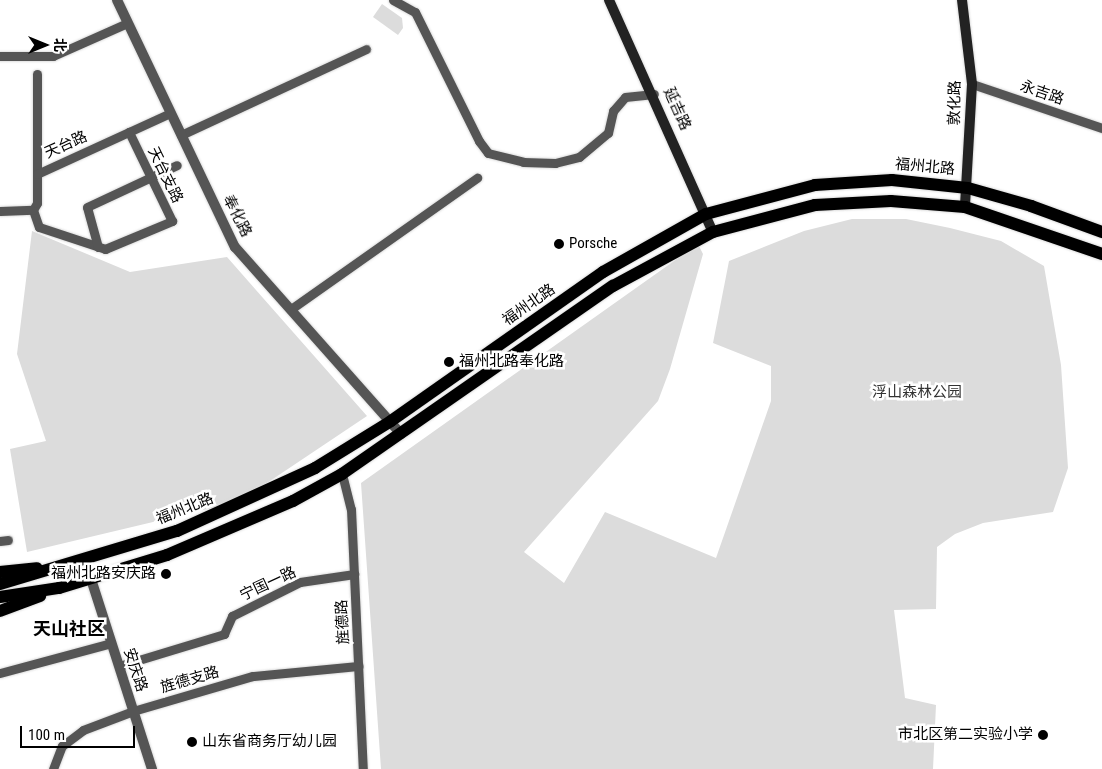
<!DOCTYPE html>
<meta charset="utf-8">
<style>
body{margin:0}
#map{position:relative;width:1102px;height:769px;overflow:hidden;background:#fff;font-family:"Roboto Condensed","Noto Sans SC",sans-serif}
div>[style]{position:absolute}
.green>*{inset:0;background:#dcdcdc}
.roads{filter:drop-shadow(0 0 1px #dbdbdb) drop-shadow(0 0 1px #dbdbdb)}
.minor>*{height:9px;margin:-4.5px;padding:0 4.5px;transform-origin:4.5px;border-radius:4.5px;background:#555}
.tertiary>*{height:10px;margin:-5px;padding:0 5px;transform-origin:5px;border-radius:5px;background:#555}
.secondary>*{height:10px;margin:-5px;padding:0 5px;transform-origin:5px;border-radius:5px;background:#222}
.primary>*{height:12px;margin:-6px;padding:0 6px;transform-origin:6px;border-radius:6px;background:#000}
.dots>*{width:14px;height:14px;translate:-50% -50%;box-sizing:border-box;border:2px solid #fff;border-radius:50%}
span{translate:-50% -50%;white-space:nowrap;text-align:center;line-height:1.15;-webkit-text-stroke:5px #fff;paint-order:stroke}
.street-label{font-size:15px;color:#000}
.poi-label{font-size:15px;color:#000}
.left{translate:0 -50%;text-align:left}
.right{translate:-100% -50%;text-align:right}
.park-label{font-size:15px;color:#333}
.quarter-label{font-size:18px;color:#000;font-weight:700}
.north{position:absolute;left:20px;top:20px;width:50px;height:50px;-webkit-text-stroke:4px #fff;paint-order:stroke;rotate:90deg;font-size:14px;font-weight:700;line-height:20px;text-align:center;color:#000}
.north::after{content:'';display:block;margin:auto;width:18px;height:22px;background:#000;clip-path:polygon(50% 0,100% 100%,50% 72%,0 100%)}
.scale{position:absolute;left:20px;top:726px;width:115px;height:22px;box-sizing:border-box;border:2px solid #000;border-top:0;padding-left:6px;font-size:15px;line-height:18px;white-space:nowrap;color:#000;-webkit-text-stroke:4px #fff;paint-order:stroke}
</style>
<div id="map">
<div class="green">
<i style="clip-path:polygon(382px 4px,402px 18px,403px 28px,398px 35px,373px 17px)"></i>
<i style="clip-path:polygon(852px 219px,906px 219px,950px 228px,1001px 241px,1044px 266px,1061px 365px,1068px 468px,1053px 512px,983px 523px,955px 534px,937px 547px,936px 609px,894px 610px,905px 698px,936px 705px,933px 769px,381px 769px,361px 483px,698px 244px,703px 254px,670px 369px,658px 401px,524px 552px,564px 583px,605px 512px,716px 558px,771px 401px,771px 366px,713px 343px,729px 261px,804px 231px)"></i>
<i style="clip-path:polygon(32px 231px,130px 272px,227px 257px,367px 416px,264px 485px,216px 507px,27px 552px,10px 449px,46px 441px,17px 354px)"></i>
</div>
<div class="roads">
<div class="minor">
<i style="left:393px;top:0;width:25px;rotate:29deg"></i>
<i style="left:415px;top:12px;width:144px;rotate:63.6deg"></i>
<i style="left:479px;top:141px;width:15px;rotate:53deg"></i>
<i style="left:488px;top:153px;width:36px;rotate:14deg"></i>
<i style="left:523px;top:162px;width:32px;rotate:2deg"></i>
<i style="left:555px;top:163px;width:25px;rotate:-14deg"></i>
<i style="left:579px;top:157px;width:38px;rotate:-40deg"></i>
<i style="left:608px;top:133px;width:23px;rotate:-77deg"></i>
<i style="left:613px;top:111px;width:18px;rotate:-49deg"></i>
<i style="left:625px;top:97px;width:29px;rotate:-6deg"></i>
<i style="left:0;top:56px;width:53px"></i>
<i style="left:53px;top:56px;width:81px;rotate:-24deg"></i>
<i style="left:37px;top:74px;width:100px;rotate:90deg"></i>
<i style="left:972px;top:84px;width:137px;rotate:18.7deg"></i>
<i style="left:181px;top:135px;width:204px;rotate:-24.9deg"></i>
<i style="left:33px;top:210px;width:18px;rotate:71deg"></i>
<i style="left:39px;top:227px;width:70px;rotate:18.4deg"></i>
<i style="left:105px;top:249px;width:73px;rotate:-22.7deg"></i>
<i style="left:172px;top:221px;width:99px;rotate:-115.8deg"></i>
<i style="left:0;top:211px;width:33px;rotate:-2deg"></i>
<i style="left:33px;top:210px;width:8px;rotate:-60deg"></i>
<i style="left:37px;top:203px;width:29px;rotate:-90deg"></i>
<i style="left:37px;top:174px;width:146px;rotate:-24.6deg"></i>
<i style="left:98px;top:247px;width:41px;rotate:-105.4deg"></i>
<i style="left:87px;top:207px;width:99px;rotate:-25deg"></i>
<i style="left:291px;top:309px;width:228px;rotate:-35.2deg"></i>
<i style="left:342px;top:474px;width:36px;rotate:76deg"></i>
<i style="left:351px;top:509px;width:260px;rotate:87.4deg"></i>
<i style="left:0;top:541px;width:8px;rotate:-7deg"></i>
<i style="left:119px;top:666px;width:110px;rotate:-16.9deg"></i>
<i style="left:224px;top:634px;width:20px;rotate:-66deg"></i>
<i style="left:232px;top:616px;width:76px;rotate:-26.6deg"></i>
<i style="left:300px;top:582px;width:55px;rotate:-8.4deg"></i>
<i style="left:0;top:673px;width:115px;rotate:-15.1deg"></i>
<i style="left:53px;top:769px;width:25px;rotate:-69deg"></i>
<i style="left:62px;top:746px;width:26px;rotate:-37deg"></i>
<i style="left:83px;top:730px;width:53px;rotate:-20.8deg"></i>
<i style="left:133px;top:711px;width:125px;rotate:-16.3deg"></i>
<i style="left:253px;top:676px;width:106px;rotate:-5.4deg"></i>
</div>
<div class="tertiary">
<i style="left:117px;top:0;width:274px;rotate:64.5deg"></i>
<i style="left:235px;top:247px;width:250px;rotate:48.4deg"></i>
<i style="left:91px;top:579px;width:200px;rotate:72.2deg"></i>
</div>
<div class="secondary">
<i style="left:609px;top:0;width:254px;rotate:65.9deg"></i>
<i style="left:962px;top:0;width:85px;rotate:83.2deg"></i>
<i style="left:972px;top:84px;width:123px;rotate:93.3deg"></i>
</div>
<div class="primary">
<i style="left:0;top:572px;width:37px;rotate:-6deg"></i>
<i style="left:0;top:584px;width:185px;rotate:-16.7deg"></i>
<i style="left:177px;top:531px;width:152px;rotate:-24.5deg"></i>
<i style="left:315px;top:468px;width:89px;rotate:-31.7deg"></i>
<i style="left:391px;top:421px;width:259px;rotate:-35.1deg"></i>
<i style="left:603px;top:272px;width:118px;rotate:-29.4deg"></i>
<i style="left:706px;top:214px;width:113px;rotate:-14.9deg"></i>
<i style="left:815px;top:185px;width:77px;rotate:-3.7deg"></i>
<i style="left:892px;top:180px;width:76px;rotate:6deg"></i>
<i style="left:968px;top:188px;width:66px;rotate:15.9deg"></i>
<i style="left:1031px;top:206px;width:76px;rotate:20.1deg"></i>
<i style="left:0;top:597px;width:60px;rotate:-8.7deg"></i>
<i style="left:59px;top:588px;width:113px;rotate:-17deg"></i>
<i style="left:167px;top:555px;width:137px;rotate:-23.2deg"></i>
<i style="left:293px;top:501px;width:56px;rotate:-28.9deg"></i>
<i style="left:342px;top:474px;width:330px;rotate:-34.8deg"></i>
<i style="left:613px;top:286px;width:114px;rotate:-28.4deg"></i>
<i style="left:713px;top:232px;width:106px;rotate:-14.8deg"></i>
<i style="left:815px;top:205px;width:76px;rotate:-3deg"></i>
<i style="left:891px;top:201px;width:74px;rotate:4.6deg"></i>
<i style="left:965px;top:207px;width:145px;rotate:18.9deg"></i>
<i style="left:0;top:611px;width:43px;rotate:-20.6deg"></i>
</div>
</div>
<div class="dots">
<i style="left:559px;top:244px;background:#000"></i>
<i style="left:449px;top:362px;background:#000"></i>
<i style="left:166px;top:574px;background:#000"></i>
<i style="left:1043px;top:735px;background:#000"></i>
<i style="left:192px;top:742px;background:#000"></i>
</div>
<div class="street-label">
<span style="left:1042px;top:93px;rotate:19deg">永吉路</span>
<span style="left:955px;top:103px;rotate:-89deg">敦化路</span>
<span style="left:677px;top:109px;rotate:66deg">延吉路</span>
<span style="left:66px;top:145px;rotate:-24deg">天台路</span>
<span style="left:925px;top:167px;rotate:5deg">福州北路</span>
<span style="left:165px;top:175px;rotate:64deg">天台支路</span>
<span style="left:237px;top:216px;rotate:63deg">奉化路</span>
<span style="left:529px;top:305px;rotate:-35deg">福州北路</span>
<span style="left:185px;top:509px;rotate:-22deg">福州北路</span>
<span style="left:268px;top:584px;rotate:-25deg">宁国一路</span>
<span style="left:343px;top:622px;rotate:-93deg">旌德路</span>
<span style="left:135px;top:670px;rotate:72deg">安庆路</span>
<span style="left:190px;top:680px;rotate:-16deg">旌德支路</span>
</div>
<div class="poi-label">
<span class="left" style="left:569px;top:244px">Porsche</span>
<span class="left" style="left:459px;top:362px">福州北路奉化路</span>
<span class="right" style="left:156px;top:574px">福州北路安庆路</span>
<span class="right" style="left:1033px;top:735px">市北区第二实验小学</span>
<span class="left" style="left:202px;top:742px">山东省商务厅幼儿园</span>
</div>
<div class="park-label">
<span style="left:917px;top:393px">浮山森林公园</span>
</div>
<div class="quarter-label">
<span style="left:69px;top:629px">天山社区</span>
</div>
<div class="north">北</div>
<div class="scale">100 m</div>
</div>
